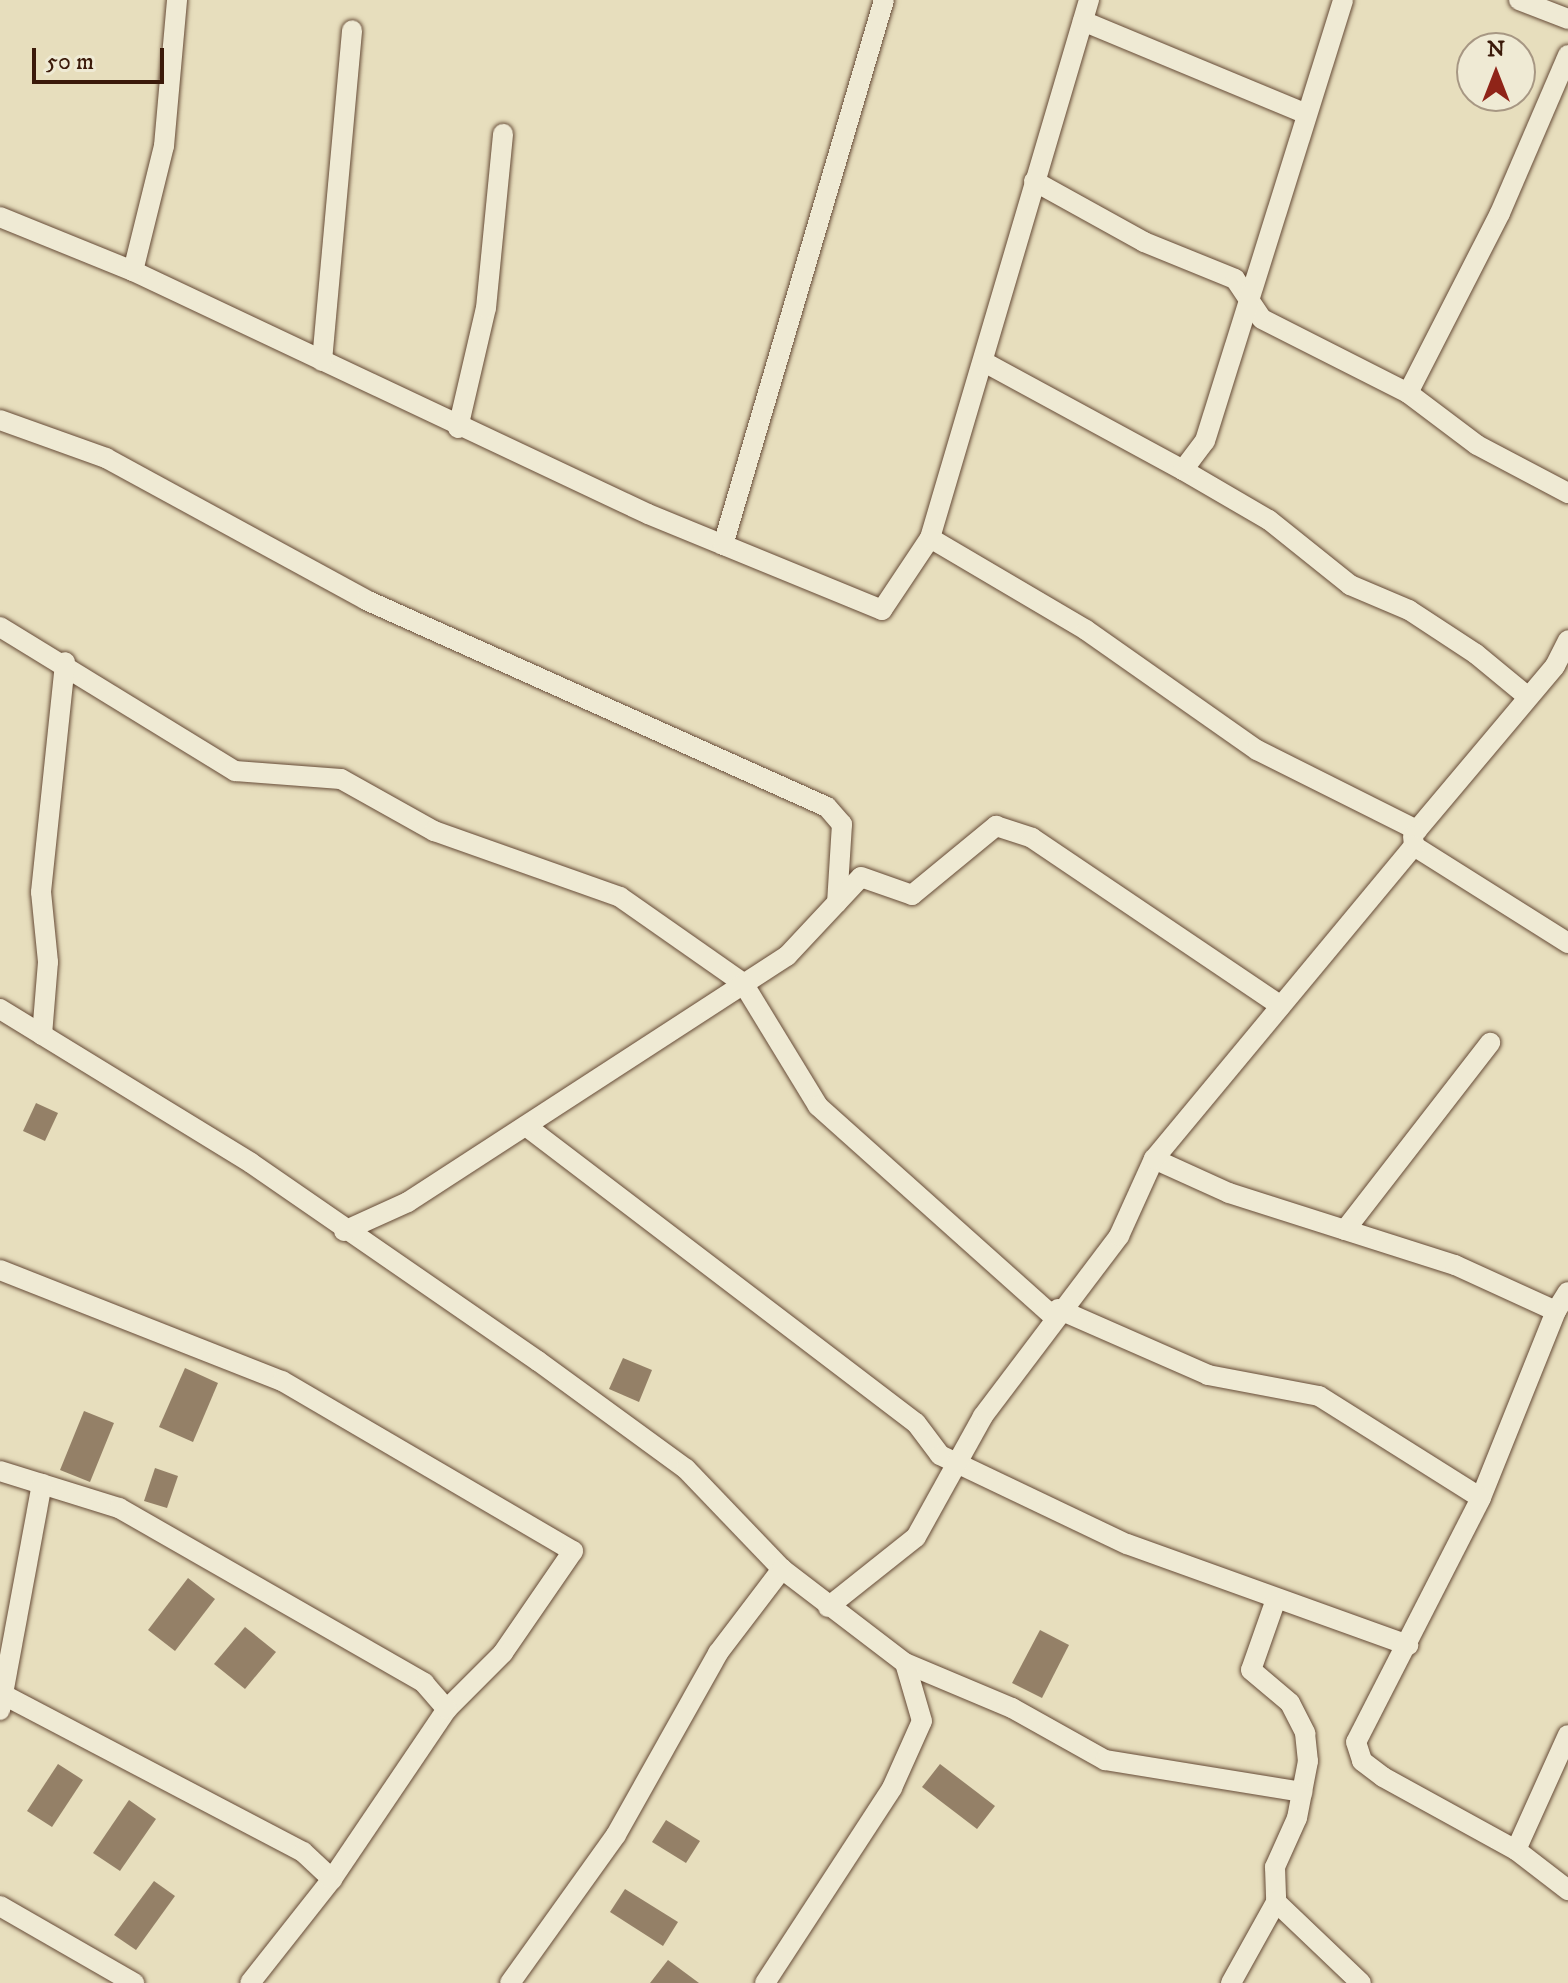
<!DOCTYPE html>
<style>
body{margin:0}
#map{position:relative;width:1568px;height:1983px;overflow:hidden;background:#e7debd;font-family:"IM FELL DW Pica",serif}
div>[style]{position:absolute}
.building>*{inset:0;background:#948067}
.roads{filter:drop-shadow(0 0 2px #664b37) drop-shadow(0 0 2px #664b37)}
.street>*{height:20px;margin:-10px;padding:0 10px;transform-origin:10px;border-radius:10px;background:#efead4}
span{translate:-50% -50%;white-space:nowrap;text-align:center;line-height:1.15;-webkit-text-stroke:6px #efead4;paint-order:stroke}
.north{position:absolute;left:1456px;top:32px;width:80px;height:80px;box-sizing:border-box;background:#efead4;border:2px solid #a79783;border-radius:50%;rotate:0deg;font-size:22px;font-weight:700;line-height:32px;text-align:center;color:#3b1a0a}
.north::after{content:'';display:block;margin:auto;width:28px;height:36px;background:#8f2418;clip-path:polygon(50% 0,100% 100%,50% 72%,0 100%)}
.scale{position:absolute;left:32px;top:48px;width:132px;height:36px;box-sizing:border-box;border:4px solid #3b1a0a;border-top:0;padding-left:10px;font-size:24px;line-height:28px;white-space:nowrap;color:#3b1a0a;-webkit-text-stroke:6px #efead4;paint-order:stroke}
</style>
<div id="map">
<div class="building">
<i style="clip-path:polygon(36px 1103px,58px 1113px,45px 1141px,23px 1131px)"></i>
<i style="clip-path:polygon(623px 1358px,652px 1370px,639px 1402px,609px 1389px)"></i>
<i style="clip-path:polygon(185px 1368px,218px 1383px,193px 1442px,159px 1427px)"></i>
<i style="clip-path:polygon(84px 1411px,114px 1423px,90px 1482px,60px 1470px)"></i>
<i style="clip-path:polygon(155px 1468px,178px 1476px,167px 1508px,144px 1501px)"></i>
<i style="clip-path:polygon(188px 1578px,215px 1599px,175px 1651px,148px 1630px)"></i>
<i style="clip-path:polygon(245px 1627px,276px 1652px,245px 1689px,214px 1664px)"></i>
<i style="clip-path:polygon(1040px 1630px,1069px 1645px,1042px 1698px,1012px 1683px)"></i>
<i style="clip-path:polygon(58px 1764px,83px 1780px,52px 1827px,27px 1811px)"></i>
<i style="clip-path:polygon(940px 1764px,995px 1806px,977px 1829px,922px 1787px)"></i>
<i style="clip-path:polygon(129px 1800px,156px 1819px,120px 1871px,93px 1853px)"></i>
<i style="clip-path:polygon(666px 1820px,700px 1841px,686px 1863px,652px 1842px)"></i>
<i style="clip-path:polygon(154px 1881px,175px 1896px,136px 1950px,114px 1935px)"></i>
<i style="clip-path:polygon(625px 1889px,678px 1922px,663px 1946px,610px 1912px)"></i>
<i style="clip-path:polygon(668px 1960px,699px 1983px,650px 1983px)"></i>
</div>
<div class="roads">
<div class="street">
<i style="left:1519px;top:0;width:53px;rotate:21.2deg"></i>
<i style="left:1083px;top:21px;width:242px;rotate:22.6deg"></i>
<i style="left:1034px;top:181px;width:126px;rotate:29deg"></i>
<i style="left:1144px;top:242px;width:98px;rotate:22.1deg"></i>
<i style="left:1235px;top:279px;width:48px;rotate:56deg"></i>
<i style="left:1262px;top:319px;width:164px;rotate:26.9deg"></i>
<i style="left:1408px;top:393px;width:86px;rotate:37deg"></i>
<i style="left:1477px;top:445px;width:103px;rotate:27.8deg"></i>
<i style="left:0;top:217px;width:144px;rotate:22.1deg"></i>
<i style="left:133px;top:271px;width:569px;rotate:25.26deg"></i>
<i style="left:648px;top:514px;width:253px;rotate:22.3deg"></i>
<i style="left:882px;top:610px;width:87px;rotate:-56.3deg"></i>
<i style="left:930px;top:538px;width:561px;rotate:-73.54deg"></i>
<i style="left:133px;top:271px;width:129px;rotate:-76.1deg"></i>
<i style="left:164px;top:146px;width:147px;rotate:-84.9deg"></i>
<i style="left:322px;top:361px;width:332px;rotate:-84.8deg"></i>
<i style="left:984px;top:362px;width:226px;rotate:28.5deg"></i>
<i style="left:1183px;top:470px;width:36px;rotate:-53deg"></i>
<i style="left:1205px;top:441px;width:462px;rotate:-72.6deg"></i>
<i style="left:1408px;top:393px;width:202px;rotate:-62.9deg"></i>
<i style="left:1500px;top:213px;width:172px;rotate:-66.7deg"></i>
<i style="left:0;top:420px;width:113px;rotate:19.7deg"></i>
<i style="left:106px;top:458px;width:296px;rotate:28.6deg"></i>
<i style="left:366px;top:600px;width:505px;rotate:24.18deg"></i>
<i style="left:827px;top:807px;width:23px;rotate:49deg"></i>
<i style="left:842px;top:824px;width:79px;rotate:93.6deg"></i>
<i style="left:458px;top:428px;width:123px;rotate:-76.9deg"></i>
<i style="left:486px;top:308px;width:175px;rotate:-84.4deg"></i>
<i style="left:1183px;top:470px;width:99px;rotate:30.2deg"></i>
<i style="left:1269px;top:520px;width:104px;rotate:38.7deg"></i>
<i style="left:1350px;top:585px;width:64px;rotate:23deg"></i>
<i style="left:1409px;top:610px;width:80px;rotate:33.3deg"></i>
<i style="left:1476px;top:654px;width:66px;rotate:39.5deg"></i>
<i style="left:930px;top:538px;width:181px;rotate:30.5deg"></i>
<i style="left:1086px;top:630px;width:209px;rotate:35.1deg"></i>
<i style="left:1257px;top:750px;width:179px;rotate:26.6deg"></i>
<i style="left:1417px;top:830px;width:214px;rotate:-49.9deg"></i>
<i style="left:1555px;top:666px;width:29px;rotate:-63deg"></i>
<i style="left:723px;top:545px;width:568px;rotate:-73.54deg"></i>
<i style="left:0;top:627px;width:276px;rotate:31.5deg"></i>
<i style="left:235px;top:771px;width:106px;rotate:4.3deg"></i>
<i style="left:341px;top:779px;width:107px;rotate:29.2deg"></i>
<i style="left:434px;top:831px;width:197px;rotate:19.5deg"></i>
<i style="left:620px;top:897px;width:150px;rotate:35deg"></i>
<i style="left:743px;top:983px;width:144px;rotate:58.6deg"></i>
<i style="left:818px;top:1106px;width:315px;rotate:41.8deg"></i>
<i style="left:1413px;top:836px;width:10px;rotate:84deg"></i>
<i style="left:1414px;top:846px;width:182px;rotate:32.2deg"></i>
<i style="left:0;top:1009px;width:294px;rotate:31.5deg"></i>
<i style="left:251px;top:1163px;width:349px;rotate:34.6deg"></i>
<i style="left:538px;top:1361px;width:183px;rotate:36.1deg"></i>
<i style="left:686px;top:1469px;width:139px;rotate:46.2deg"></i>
<i style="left:42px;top:1035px;width:73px;rotate:-85.3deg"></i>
<i style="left:48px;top:962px;width:70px;rotate:-95.7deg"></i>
<i style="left:41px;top:892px;width:231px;rotate:-84deg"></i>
<i style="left:526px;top:1126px;width:490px;rotate:37.3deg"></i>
<i style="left:916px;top:1423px;width:40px;rotate:53deg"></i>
<i style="left:940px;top:1455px;width:207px;rotate:25.5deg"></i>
<i style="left:1127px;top:1544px;width:299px;rotate:19.8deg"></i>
<i style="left:1154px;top:1159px;width:82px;rotate:24.4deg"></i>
<i style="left:1229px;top:1193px;width:237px;rotate:17.7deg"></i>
<i style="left:1455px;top:1265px;width:111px;rotate:24.5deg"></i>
<i style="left:1556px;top:1311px;width:201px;rotate:111.9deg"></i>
<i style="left:1345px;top:1230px;width:237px;rotate:-52.2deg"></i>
<i style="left:344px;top:1231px;width:70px;rotate:-24.4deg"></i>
<i style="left:408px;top:1202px;width:452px;rotate:-33deg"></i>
<i style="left:787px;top:956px;width:108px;rotate:-46.9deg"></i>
<i style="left:861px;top:877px;width:54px;rotate:19.4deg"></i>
<i style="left:912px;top:895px;width:109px;rotate:-39.4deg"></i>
<i style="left:996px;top:826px;width:38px;rotate:18deg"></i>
<i style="left:1032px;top:838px;width:300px;rotate:34deg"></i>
<i style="left:0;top:1270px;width:303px;rotate:21.5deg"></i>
<i style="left:282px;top:1381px;width:337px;rotate:30.3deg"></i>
<i style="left:573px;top:1551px;width:124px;rotate:124.5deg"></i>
<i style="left:503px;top:1653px;width:79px;rotate:135deg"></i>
<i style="left:447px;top:1709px;width:205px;rotate:124.1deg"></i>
<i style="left:332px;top:1879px;width:132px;rotate:128.3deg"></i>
<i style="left:1058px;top:1309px;width:164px;rotate:23.7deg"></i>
<i style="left:1208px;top:1375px;width:113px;rotate:10.7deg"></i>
<i style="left:1319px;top:1396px;width:191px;rotate:32.2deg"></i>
<i style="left:1481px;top:1498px;width:274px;rotate:117.1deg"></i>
<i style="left:1356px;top:1742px;width:20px;rotate:72deg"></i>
<i style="left:1362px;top:1761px;width:26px;rotate:37deg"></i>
<i style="left:1383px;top:1777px;width:152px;rotate:28.8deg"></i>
<i style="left:1516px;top:1850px;width:66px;rotate:37.6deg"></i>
<i style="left:1556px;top:1311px;width:22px;rotate:-58deg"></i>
<i style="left:0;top:1471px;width:125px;rotate:17.3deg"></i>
<i style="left:119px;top:1508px;width:352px;rotate:29.8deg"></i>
<i style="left:424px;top:1683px;width:35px;rotate:49deg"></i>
<i style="left:1275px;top:1602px;width:72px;rotate:109.4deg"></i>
<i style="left:1251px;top:1670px;width:51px;rotate:40.2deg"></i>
<i style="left:1290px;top:1703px;width:34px;rotate:63deg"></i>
<i style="left:1305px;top:1733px;width:28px;rotate:84deg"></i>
<i style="left:1308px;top:1761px;width:58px;rotate:100.9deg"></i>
<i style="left:1297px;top:1818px;width:54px;rotate:114.2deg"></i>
<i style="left:1275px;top:1867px;width:35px;rotate:88deg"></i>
<i style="left:1276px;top:1902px;width:117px;rotate:43.6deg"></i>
<i style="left:828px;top:1607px;width:112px;rotate:-38.5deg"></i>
<i style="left:916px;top:1537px;width:138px;rotate:-61deg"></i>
<i style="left:983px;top:1416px;width:226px;rotate:-52.9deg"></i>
<i style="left:1119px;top:1236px;width:85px;rotate:-65.6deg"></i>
<i style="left:1154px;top:1159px;width:407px;rotate:-50.3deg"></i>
<i style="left:2px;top:1694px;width:340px;rotate:27.7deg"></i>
<i style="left:303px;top:1852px;width:40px;rotate:43deg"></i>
<i style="left:0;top:1710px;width:230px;rotate:-79.5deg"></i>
<i style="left:1516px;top:1850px;width:126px;rotate:-65.7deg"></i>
<i style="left:0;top:1906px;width:155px;rotate:29.9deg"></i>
<i style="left:510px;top:1983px;width:182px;rotate:-54.4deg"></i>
<i style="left:616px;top:1835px;width:209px;rotate:-60.7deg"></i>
<i style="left:718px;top:1653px;width:106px;rotate:-52.7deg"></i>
<i style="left:782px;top:1569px;width:155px;rotate:37.4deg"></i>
<i style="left:905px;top:1663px;width:116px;rotate:22.8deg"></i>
<i style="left:1012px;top:1708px;width:107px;rotate:29.2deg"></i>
<i style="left:1105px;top:1760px;width:200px;rotate:9.2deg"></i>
<i style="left:765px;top:1983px;width:233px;rotate:-56.9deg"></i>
<i style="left:892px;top:1788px;width:73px;rotate:-65.9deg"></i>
<i style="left:922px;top:1721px;width:60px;rotate:-106.3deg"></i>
<i style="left:1231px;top:1983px;width:93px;rotate:-60.9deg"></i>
</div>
</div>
<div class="north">N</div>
<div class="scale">50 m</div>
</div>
